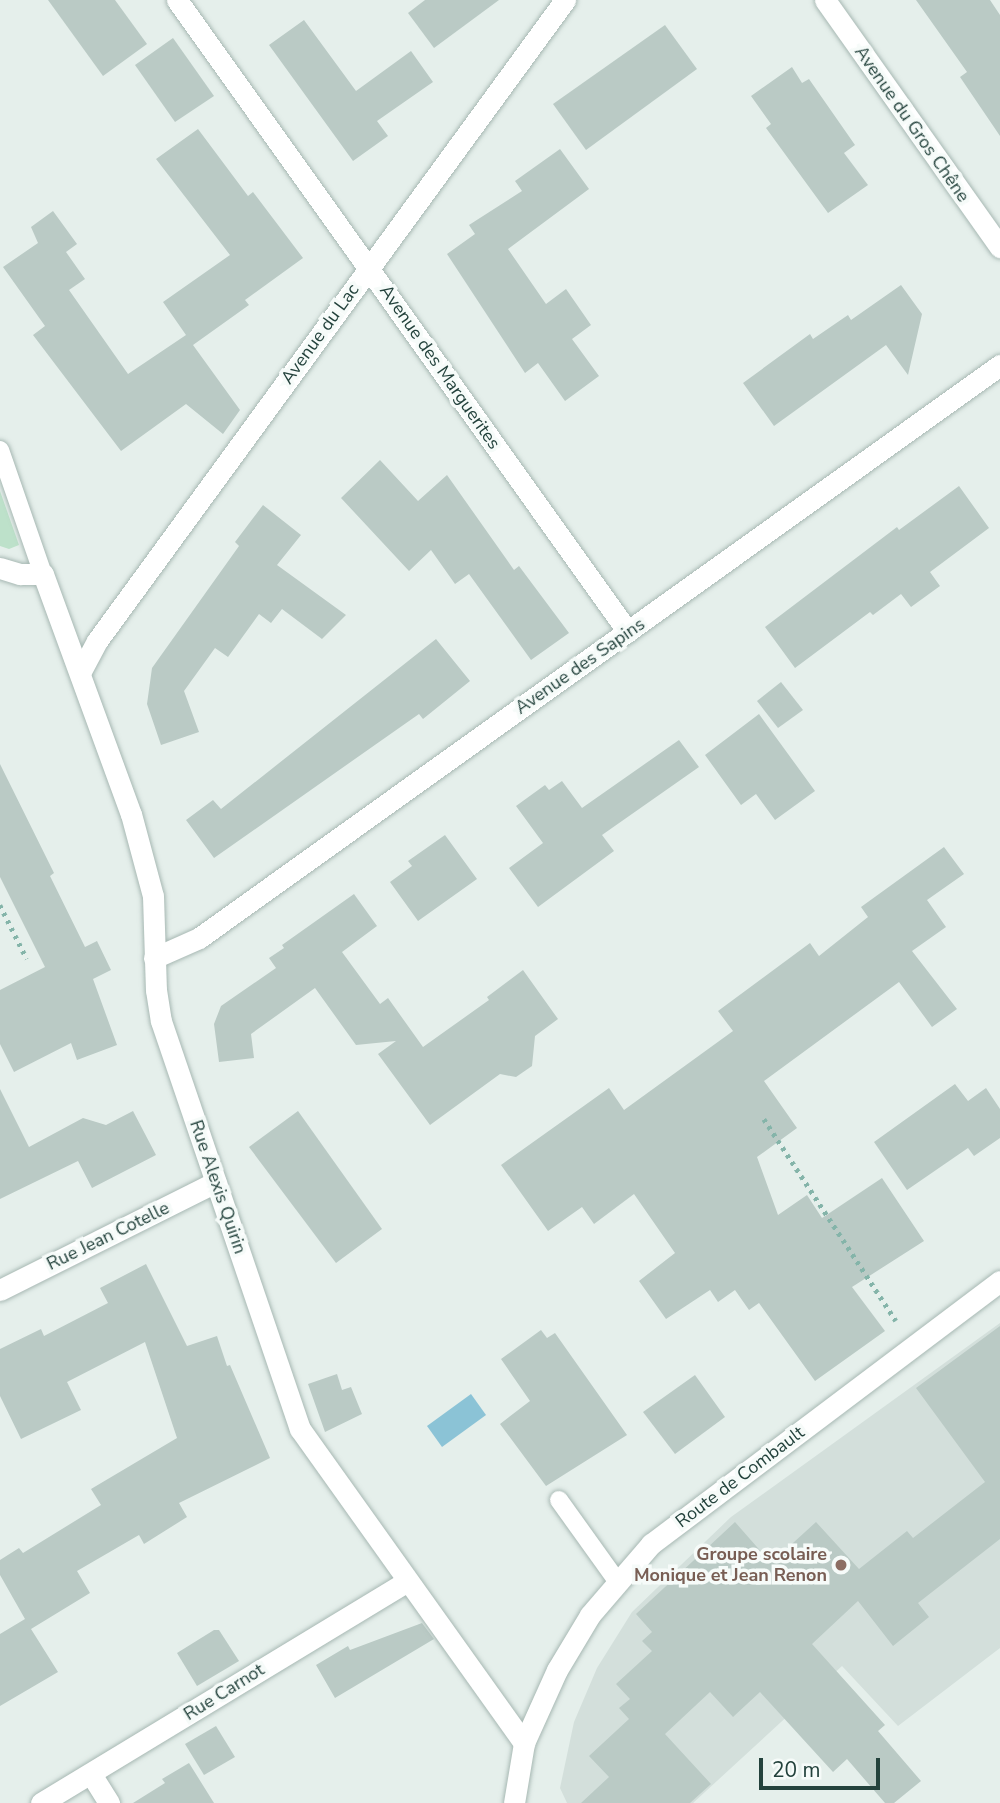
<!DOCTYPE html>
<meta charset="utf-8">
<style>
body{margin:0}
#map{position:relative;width:1000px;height:1803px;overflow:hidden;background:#e5efeb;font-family:"Nunito Sans",sans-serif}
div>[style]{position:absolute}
.built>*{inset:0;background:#d3dfdb}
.green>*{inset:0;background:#bde1ca}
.water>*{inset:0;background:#8bc3d6}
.building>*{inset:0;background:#bacac5}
.path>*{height:4.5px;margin-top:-2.25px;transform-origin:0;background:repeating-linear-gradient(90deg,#84b4a9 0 3.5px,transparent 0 8.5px)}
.roads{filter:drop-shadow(0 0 2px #a7b8b3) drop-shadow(0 0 2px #a7b8b3)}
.service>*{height:18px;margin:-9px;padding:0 9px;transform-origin:9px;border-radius:9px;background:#fff}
.minor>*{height:21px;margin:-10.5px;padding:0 10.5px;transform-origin:10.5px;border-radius:10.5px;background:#fff}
.tertiary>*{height:21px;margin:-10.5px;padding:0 10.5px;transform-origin:10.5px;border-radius:10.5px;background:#fff}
.dots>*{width:19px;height:19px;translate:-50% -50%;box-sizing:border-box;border:4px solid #f6fbf9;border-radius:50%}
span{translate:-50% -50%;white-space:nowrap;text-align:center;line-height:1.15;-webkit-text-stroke:7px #f6fbf9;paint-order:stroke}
.street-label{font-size:18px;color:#23423c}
.education-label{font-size:18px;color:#785e54;font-weight:700}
.right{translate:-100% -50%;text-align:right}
.scale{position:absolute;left:759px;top:1758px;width:121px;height:32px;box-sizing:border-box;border:4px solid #23423c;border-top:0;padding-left:9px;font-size:21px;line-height:24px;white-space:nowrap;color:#23423c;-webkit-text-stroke:5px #f6fbf9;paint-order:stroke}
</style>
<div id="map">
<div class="built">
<i style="clip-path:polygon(1000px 1323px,1000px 1648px,898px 1726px,842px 1666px,693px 1803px,567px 1803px,560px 1788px,574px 1722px,597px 1668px,632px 1612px,731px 1517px)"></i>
</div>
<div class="green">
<i style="clip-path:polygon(0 491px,19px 545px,9px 549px,0 546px)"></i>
</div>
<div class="water">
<i style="clip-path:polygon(471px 1394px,486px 1415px,442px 1447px,427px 1426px)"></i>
</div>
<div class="building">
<i style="clip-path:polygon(48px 0,115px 0,147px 44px,103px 76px)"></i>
<i style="clip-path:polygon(425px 0,499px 0,434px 48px,408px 13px)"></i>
<i style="clip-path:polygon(916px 0,990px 0,1000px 15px,1000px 136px,960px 77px,967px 72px)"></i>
<i style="clip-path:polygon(304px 20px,356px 91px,411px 51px,433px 82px,377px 121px,388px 136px,353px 161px,269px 45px)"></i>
<i style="clip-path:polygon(665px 25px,697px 69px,586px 150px,553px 104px)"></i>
<i style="clip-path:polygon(173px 38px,214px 96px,175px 122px,135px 65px)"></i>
<i style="clip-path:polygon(792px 67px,802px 83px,809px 79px,855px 145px,844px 153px,868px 185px,828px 213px,766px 128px,771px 124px,751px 96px)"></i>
<i style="clip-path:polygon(198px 129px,248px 196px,253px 192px,303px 258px,245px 300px,249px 305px,193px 345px,240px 410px,223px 434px,186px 404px,121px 451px,33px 335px,45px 326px,3px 267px,38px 243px,31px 227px,53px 211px,77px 244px,66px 252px,85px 279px,69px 290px,128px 374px,186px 335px,163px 302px,230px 255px,156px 159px)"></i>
<i style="clip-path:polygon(560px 149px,589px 189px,508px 249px,546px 304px,566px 289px,591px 325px,572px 339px,599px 376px,565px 401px,538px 363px,525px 373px,447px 254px,475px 234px,469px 225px,522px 191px,515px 181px)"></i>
<i style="clip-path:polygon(901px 285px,922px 314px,908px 375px,886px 345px,774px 426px,743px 383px,810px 334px,813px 339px,848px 315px,851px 320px)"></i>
<i style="clip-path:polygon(380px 460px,418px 501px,447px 475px,514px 570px,519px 566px,569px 633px,531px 660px,469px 574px,455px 584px,431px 550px,409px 571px,341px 498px)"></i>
<i style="clip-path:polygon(959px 486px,989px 528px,930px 572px,940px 586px,911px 607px,901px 594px,873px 615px,870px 612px,795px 668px,765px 627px,897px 527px,899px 530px)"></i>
<i style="clip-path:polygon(263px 505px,301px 535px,277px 565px,346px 615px,322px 639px,282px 609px,271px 623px,259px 614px,228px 657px,215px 648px,184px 691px,199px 732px,161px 745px,147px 704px,152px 668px,239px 546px,235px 542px)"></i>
<i style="clip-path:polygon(436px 639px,470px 681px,423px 719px,419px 714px,214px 858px,186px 820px,213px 800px,221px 809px)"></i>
<i style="clip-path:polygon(781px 682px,803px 710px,778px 728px,757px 701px)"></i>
<i style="clip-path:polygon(759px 714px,815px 791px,775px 820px,756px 794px,741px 805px,705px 755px)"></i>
<i style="clip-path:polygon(679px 740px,699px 767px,602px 835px,614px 851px,538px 907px,509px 868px,543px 843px,516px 806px,545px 785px,549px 790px,562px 781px,582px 808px)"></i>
<i style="clip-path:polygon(0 764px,54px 873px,50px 876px,85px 947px,97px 941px,111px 970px,93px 979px,117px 1045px,77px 1060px,71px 1043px,14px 1072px,0 1044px,0 990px,45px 967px,0 877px)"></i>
<i style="clip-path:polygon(445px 835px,477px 879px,418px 921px,390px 882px,412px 866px,408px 861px)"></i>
<i style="clip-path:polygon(944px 847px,964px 874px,927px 900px,946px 927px,912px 951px,957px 1009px,932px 1027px,899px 982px,764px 1081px,797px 1128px,757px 1157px,778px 1215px,807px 1195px,822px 1218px,882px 1178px,924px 1241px,852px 1287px,885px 1331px,815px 1381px,759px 1303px,749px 1310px,735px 1290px,718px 1302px,710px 1290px,666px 1319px,639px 1281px,675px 1253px,634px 1194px,594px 1224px,582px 1207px,548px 1231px,501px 1165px,609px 1088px,624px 1110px,733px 1031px,718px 1011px,810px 943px,819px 956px,868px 917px,861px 907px)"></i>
<i style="clip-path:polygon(354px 894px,377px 926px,342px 952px,380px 1004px,388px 998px,423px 1047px,489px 1000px,487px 997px,523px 970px,558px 1019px,535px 1036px,532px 1066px,516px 1077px,500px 1074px,430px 1125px,378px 1054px,396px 1041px,356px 1045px,315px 988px,251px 1034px,254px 1058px,219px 1062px,214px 1024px,221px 1006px,276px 968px,269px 958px,284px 948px,282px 945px)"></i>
<i style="clip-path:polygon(955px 1084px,968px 1101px,986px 1088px,1000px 1109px,1000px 1138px,974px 1156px,968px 1148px,907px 1190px,874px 1142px)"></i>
<i style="clip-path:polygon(0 1089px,29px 1147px,83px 1118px,106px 1125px,133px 1111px,156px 1155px,92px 1188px,78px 1161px,0 1199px)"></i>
<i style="clip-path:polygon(298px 1111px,382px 1229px,336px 1263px,249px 1147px)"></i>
<i style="clip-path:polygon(146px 1264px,187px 1346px,217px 1336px,227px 1366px,230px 1365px,270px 1458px,179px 1503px,187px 1517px,144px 1544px,139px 1535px,77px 1571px,90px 1593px,31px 1629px,58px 1672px,0 1706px,0 1634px,25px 1619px,0 1575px,0 1560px,19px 1548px,23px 1553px,101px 1505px,91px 1489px,177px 1438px,145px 1342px,67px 1382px,81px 1410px,21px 1439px,0 1396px,0 1349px,41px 1329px,44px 1336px,108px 1303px,100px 1288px)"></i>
<i style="clip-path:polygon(1000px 1326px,1000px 1539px,918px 1603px,929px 1617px,893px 1646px,858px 1601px,812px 1644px,885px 1725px,878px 1731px,921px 1781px,894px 1803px,885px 1803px,847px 1759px,833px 1772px,760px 1692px,733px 1717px,710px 1692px,665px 1734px,711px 1784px,690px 1803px,581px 1803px,609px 1777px,589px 1756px,629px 1719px,619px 1708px,630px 1699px,616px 1684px,652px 1651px,642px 1641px,652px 1632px,636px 1614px,735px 1522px,771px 1563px,816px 1522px,859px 1569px,907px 1531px,913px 1538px,985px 1482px,916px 1388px)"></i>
<i style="clip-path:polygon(541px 1330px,547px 1338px,555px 1333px,627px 1435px,546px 1486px,500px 1424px,530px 1401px,501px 1359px)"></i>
<i style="clip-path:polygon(337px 1374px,342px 1390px,351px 1387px,362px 1414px,325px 1432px,308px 1384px)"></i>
<i style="clip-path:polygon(695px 1375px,725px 1417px,675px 1454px,643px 1412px)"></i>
<i style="clip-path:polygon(422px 1623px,434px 1639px,335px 1698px,316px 1665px,348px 1646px,350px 1650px)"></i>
<i style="clip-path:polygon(214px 1630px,219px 1630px,239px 1661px,197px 1686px,177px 1653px)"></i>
<i style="clip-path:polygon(216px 1726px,235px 1757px,204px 1775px,185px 1744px)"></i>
<i style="clip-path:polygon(189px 1763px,214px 1803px,133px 1803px,165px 1783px,162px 1779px)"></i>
</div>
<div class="path">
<i style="left:0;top:905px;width:60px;rotate:63.4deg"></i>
<i style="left:764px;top:1119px;width:241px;rotate:56.8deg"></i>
</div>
<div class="roads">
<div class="service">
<i style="left:0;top:450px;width:131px;rotate:70.9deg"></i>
<i style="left:559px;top:1500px;width:100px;rotate:54.4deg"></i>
</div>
<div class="minor">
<i style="left:177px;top:0;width:776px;rotate:54.49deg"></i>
<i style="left:825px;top:0;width:303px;rotate:54.7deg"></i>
<i style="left:0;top:568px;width:21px;rotate:17deg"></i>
<i style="left:20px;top:574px;width:23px"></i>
<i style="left:43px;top:574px;width:256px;rotate:69.9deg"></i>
<i style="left:131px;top:814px;width:85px;rotate:75deg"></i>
<i style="left:153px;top:896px;width:94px;rotate:88.2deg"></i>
<i style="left:156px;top:990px;width:31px;rotate:81deg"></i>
<i style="left:161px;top:1021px;width:431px;rotate:71.2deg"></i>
<i style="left:300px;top:1429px;width:386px;rotate:54.5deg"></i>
<i style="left:81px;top:671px;width:34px;rotate:-62deg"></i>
<i style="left:97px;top:641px;width:794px;rotate:-53.87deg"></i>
<i style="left:154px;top:958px;width:49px;rotate:-24deg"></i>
<i style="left:199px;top:938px;width:985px;rotate:-35.58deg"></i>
<i style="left:0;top:1290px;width:241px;rotate:-26.6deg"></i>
<i style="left:91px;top:1774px;width:34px;rotate:58deg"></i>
<i style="left:41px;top:1803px;width:428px;rotate:-31.2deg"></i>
</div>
<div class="tertiary">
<i style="left:514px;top:1803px;width:61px;rotate:-80.5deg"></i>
<i style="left:524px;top:1743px;width:80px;rotate:-65.7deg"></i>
<i style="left:557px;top:1670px;width:64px;rotate:-59deg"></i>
<i style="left:590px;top:1615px;width:94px;rotate:-49.3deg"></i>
<i style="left:651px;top:1544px;width:437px;rotate:-37deg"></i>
</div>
</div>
<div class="dots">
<i style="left:841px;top:1565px;background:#8d6e63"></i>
</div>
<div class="street-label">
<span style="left:912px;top:124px;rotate:55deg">Avenue du Gros Chêne</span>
<span style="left:320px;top:334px;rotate:-54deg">Avenue du Lac</span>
<span style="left:440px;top:367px;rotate:55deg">Avenue des Marguerites</span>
<span style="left:580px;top:666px;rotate:-35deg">Avenue des Sapins</span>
<span style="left:218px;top:1187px;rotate:71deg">Rue Alexis Quirin</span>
<span style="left:108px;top:1236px;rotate:-26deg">Rue Jean Cotelle</span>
<span style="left:740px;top:1477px;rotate:-37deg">Route de Combault</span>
<span style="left:224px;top:1692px;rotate:-32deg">Rue Carnot</span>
</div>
<div class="education-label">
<span class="right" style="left:827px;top:1565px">Groupe scolaire<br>Monique et Jean Renon</span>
</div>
<div class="scale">20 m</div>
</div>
